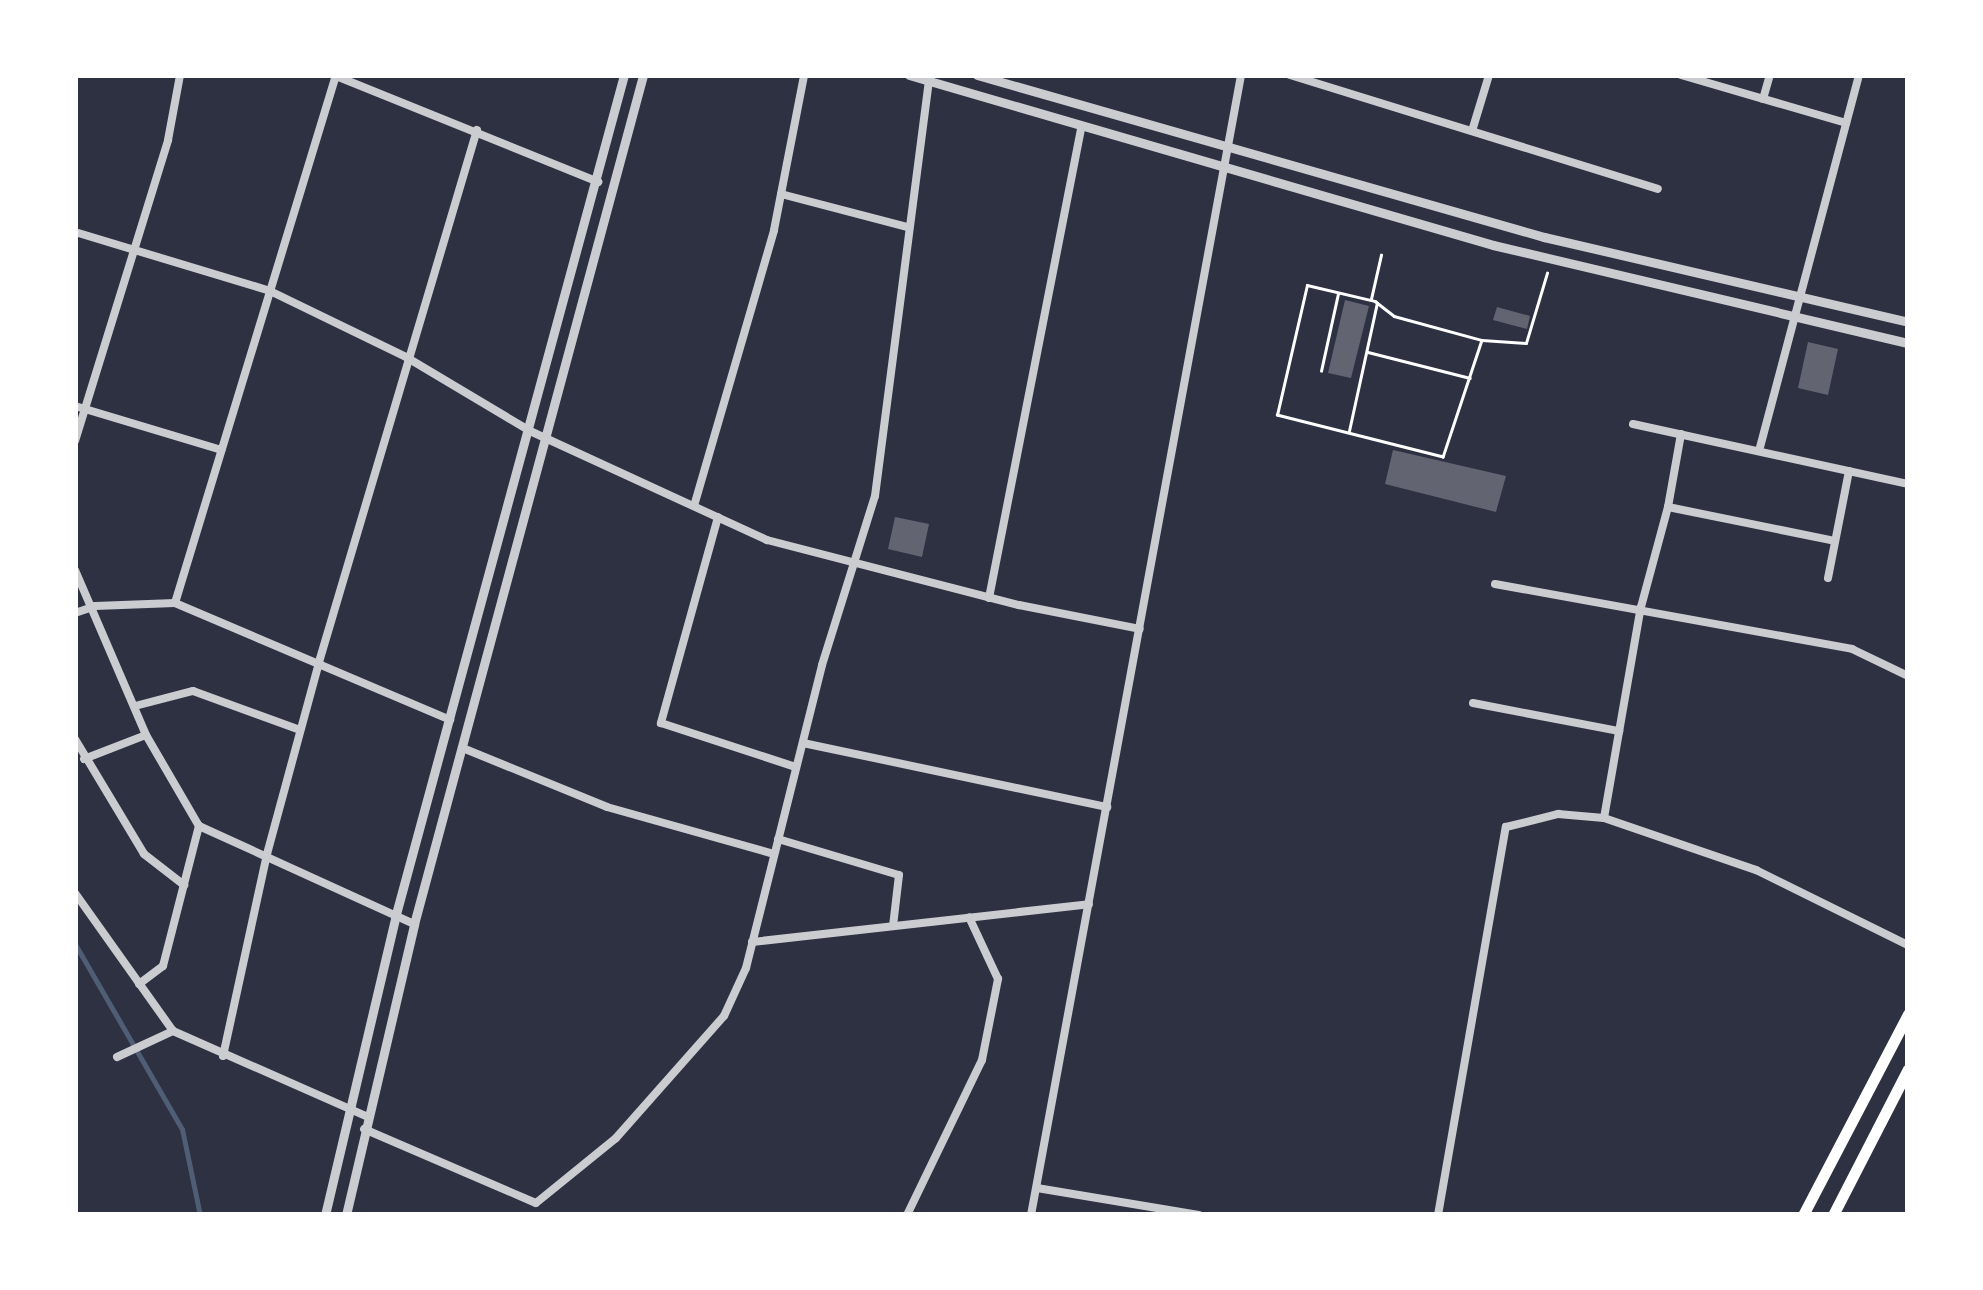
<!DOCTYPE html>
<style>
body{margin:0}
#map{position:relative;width:1983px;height:1290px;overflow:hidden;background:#2d3142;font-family:"Libre Baskerville",serif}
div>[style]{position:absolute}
.stream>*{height:5px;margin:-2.5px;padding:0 2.5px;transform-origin:2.5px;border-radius:2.5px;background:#4f5d75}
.building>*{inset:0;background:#626471}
.path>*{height:2.5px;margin:-1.25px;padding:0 1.25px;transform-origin:1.25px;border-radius:1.25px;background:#fff}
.minor>*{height:8px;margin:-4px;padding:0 4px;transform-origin:4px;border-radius:4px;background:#caccd0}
.tertiary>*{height:9px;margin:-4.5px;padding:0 4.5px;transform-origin:4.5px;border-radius:4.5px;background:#caccd0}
.trunk>*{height:11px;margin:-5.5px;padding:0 5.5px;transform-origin:5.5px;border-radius:5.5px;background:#fff}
span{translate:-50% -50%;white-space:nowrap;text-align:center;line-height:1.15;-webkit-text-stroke:10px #fff;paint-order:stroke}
.frame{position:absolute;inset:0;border:78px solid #fff;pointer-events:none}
</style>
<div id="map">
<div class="stream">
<i style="left:75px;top:944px;width:214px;rotate:60deg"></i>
<i style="left:182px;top:1129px;width:88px;rotate:78.2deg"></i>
</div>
<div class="building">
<i style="clip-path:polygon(1345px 300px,1369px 306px,1351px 378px,1328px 373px)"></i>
<i style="clip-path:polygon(1497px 307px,1530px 316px,1527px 329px,1493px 320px)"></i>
<i style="clip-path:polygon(1808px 342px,1838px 349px,1828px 395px,1798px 388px)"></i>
<i style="clip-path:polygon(1393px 450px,1506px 476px,1496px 512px,1385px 484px)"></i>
<i style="clip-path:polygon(895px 517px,929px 524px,922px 557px,888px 549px)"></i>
</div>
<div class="path">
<i style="left:1371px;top:299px;width:45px;rotate:-77.2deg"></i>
<i style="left:1482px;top:340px;width:123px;rotate:108.4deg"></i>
<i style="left:1443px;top:457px;width:171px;rotate:-165.8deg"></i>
<i style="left:1277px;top:415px;width:133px;rotate:-77deg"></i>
<i style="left:1307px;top:285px;width:70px;rotate:13.2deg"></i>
<i style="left:1375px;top:301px;width:24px;rotate:38deg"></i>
<i style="left:1394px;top:316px;width:91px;rotate:15.3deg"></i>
<i style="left:1482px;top:340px;width:44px;rotate:3.9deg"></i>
<i style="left:1526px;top:343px;width:73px;rotate:-73.3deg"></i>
<i style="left:1368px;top:352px;width:105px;rotate:14.3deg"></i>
<i style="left:1321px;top:371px;width:79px;rotate:-77.6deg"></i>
<i style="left:1349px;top:431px;width:131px;rotate:-77.7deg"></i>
</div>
<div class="minor">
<i style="left:1290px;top:75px;width:385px;rotate:17.2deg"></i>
<i style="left:1681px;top:75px;width:172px;rotate:16.2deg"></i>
<i style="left:336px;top:76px;width:283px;rotate:22deg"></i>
<i style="left:1763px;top:99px;width:25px;rotate:-74deg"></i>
<i style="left:1472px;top:131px;width:59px;rotate:-73.1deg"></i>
<i style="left:781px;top:194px;width:131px;rotate:14.6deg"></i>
<i style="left:75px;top:232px;width:204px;rotate:16.8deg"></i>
<i style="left:270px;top:291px;width:151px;rotate:25.9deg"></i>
<i style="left:406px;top:357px;width:144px;rotate:30.8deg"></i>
<i style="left:530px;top:431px;width:261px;rotate:24.7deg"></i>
<i style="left:767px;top:540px;width:260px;rotate:14.5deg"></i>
<i style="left:1019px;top:605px;width:123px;rotate:11.2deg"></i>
<i style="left:75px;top:406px;width:153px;rotate:16.7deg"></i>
<i style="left:1633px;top:424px;width:281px;rotate:12.3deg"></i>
<i style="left:1681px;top:434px;width:74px;rotate:100.1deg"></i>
<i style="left:1668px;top:507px;width:170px;rotate:11.5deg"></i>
<i style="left:75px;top:441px;width:315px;rotate:-72.8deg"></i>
<i style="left:168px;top:140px;width:66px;rotate:-79.5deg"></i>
<i style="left:1759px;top:451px;width:389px;rotate:-75.1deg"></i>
<i style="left:694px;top:506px;width:287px;rotate:-73.8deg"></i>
<i style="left:774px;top:230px;width:158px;rotate:-79deg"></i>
<i style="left:718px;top:517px;width:214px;rotate:105.5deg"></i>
<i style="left:661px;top:723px;width:142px;rotate:18.1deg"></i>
<i style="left:75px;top:570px;width:180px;rotate:66.7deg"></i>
<i style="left:146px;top:735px;width:105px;rotate:59.8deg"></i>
<i style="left:199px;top:826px;width:236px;rotate:24.5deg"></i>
<i style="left:1828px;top:578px;width:109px;rotate:-78.9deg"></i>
<i style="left:1495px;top:584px;width:363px;rotate:10.3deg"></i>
<i style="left:1852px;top:649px;width:62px;rotate:25.7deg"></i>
<i style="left:989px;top:598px;width:479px;rotate:-78.9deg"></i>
<i style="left:175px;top:603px;width:552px;rotate:-73.04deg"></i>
<i style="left:75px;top:613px;width:21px;rotate:-19deg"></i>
<i style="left:95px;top:606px;width:80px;rotate:-2.1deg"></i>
<i style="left:175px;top:603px;width:299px;rotate:23deg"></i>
<i style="left:1473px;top:703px;width:149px;rotate:10.9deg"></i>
<i style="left:135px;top:706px;width:60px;rotate:-14.5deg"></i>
<i style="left:193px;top:691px;width:114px;rotate:20deg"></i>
<i style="left:75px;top:739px;width:134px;rotate:59deg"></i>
<i style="left:144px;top:854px;width:51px;rotate:37.8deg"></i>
<i style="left:803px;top:743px;width:311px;rotate:11.9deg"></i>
<i style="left:465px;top:749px;width:153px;rotate:22.2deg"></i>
<i style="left:607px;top:807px;width:173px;rotate:15.7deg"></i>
<i style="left:84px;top:759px;width:66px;rotate:-21.2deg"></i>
<i style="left:1604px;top:818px;width:214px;rotate:-80.1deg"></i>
<i style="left:1641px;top:607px;width:104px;rotate:-74.9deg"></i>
<i style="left:778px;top:839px;width:126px;rotate:16.6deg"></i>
<i style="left:899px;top:875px;width:51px;rotate:96.7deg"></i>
<i style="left:75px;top:893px;width:169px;rotate:54.6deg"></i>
<i style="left:173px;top:1031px;width:211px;rotate:23.8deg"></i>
<i style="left:752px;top:942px;width:339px;rotate:-6.4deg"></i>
<i style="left:139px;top:984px;width:30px;rotate:-37deg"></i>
<i style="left:163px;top:966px;width:145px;rotate:-75.6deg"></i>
<i style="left:223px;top:1056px;width:207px;rotate:-77.7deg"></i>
<i style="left:267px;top:854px;width:199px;rotate:-74.8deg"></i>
<i style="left:319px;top:662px;width:555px;rotate:-73.46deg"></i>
<i style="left:117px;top:1057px;width:62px;rotate:-24.9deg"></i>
<i style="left:364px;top:1129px;width:187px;rotate:23.3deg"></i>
<i style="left:536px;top:1203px;width:103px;rotate:-39.1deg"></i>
<i style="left:616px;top:1138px;width:163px;rotate:-48.5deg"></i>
<i style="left:724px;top:1016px;width:53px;rotate:-65.4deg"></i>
<i style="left:746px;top:968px;width:312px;rotate:-75.9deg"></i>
<i style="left:822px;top:665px;width:177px;rotate:-72.6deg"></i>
<i style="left:875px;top:496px;width:418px;rotate:-82.6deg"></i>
<i style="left:1037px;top:1188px;width:164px;rotate:9.5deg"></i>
<i style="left:907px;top:1215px;width:172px;rotate:-64.2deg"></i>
<i style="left:982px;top:1060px;width:83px;rotate:-78.8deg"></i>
<i style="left:998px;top:979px;width:68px;rotate:-115.1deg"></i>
<i style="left:1031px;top:1215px;width:1159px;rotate:-79.56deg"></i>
<i style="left:1438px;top:1215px;width:394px;rotate:-80.1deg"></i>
<i style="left:1506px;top:827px;width:54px;rotate:-14deg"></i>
<i style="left:1558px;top:814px;width:46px;rotate:5deg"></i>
<i style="left:1604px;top:818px;width:161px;rotate:18.9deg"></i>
<i style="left:1756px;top:870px;width:169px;rotate:26.3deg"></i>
</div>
<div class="tertiary">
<i style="left:909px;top:75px;width:608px;rotate:16.23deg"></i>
<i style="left:1493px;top:245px;width:426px;rotate:13.3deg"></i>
<i style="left:977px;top:75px;width:590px;rotate:15.95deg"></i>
<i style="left:1544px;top:237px;width:374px;rotate:13.1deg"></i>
<i style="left:325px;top:1215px;width:309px;rotate:-76.7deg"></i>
<i style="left:396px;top:914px;width:869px;rotate:-74.8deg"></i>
<i style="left:346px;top:1215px;width:299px;rotate:-76.8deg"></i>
<i style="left:414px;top:924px;width:879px;rotate:-74.9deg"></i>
</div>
<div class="trunk">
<i style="left:1803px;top:1215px;width:227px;rotate:-62.4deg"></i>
<i style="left:1833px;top:1215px;width:164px;rotate:-62.8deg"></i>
</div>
<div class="frame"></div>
</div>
